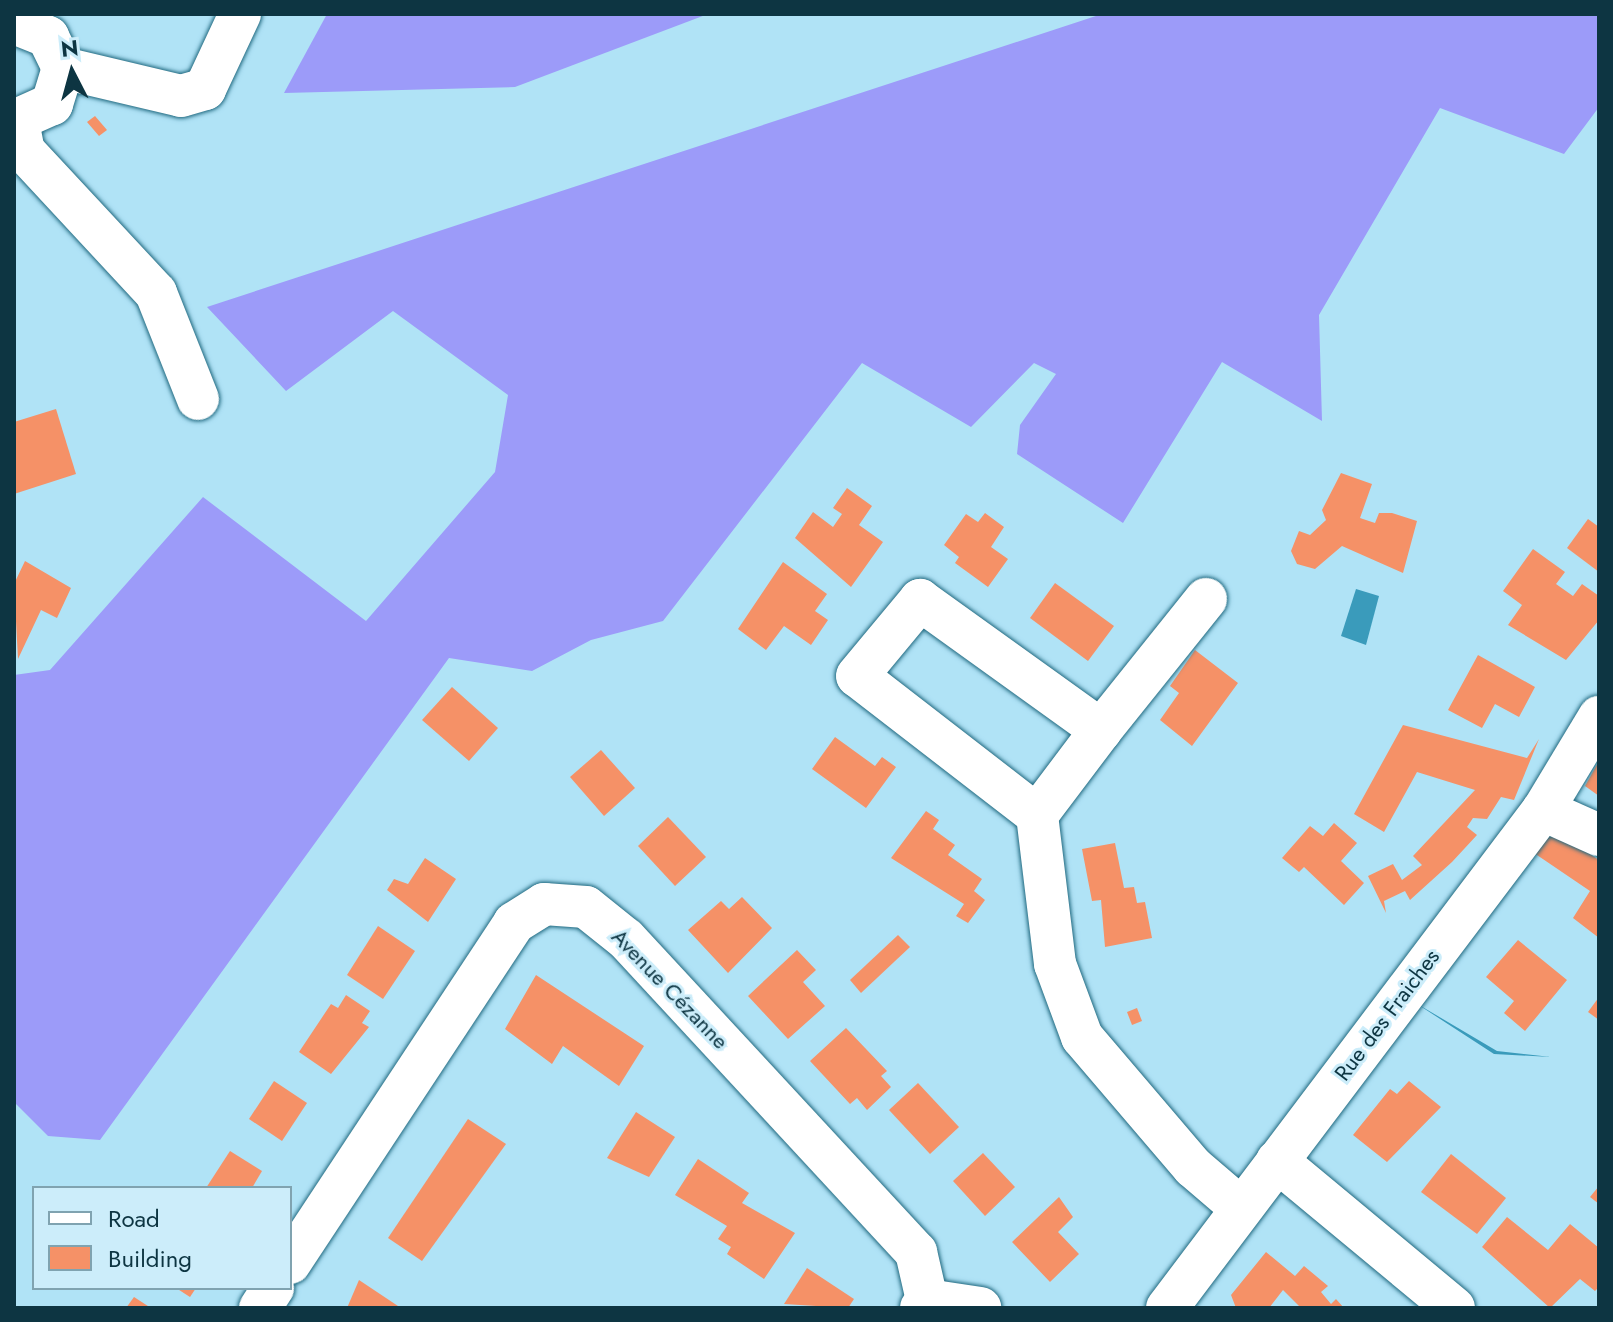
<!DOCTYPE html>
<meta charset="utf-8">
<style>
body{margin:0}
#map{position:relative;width:1613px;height:1322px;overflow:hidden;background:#b0e3f6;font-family:Jost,sans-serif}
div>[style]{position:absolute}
.forest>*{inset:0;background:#9c9bf9}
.water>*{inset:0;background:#3a9bbb}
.building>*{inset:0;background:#f59167}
.roads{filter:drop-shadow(0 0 2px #206980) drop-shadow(0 0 2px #206980)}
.minor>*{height:42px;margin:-21px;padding:0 21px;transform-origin:21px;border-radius:21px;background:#fff}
span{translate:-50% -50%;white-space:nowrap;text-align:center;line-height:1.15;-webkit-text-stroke:6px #ccedfa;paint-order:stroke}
.street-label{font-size:22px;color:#0d3542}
.frame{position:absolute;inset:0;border:16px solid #0d3542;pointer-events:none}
.legend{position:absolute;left:32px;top:1186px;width:260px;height:104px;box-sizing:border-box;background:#ccedfa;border:2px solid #80a3b0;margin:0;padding:10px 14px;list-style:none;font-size:24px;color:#0d3542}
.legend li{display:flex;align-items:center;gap:16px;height:40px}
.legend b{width:40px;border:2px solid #80a3b0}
.north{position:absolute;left:32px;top:32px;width:80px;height:80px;-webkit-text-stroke:6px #ccedfa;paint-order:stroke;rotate:354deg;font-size:22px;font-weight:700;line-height:32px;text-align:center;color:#0d3542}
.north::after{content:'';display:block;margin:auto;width:28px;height:36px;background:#0d3542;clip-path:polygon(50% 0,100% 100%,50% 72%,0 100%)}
</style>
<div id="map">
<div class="forest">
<i style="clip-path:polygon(327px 14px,708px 14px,515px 87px,284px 93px)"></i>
<i style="clip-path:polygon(1102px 14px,1599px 14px,1599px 107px,1564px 154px,1440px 108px,1319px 315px,1322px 421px,1222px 362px,1123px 523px,1017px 454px,1020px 425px,1056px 374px,1034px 363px,971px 427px,862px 363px,663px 621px,591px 640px,532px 671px,449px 658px,100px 1140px,48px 1136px,14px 1102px,14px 675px,50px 670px,203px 497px,366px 621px,495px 472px,508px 395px,393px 311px,286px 391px,207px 307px)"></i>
</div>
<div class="water">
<i style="clip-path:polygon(1356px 589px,1379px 596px,1366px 645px,1341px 636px)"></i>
<i style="clip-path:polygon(1414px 1002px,1497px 1051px,1551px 1057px,1494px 1054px)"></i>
</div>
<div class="building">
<i style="clip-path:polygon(95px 116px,107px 130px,99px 136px,87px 122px)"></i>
<i style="clip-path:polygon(56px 409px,76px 474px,14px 494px,14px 422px)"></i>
<i style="clip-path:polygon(1341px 473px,1372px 484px,1360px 518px,1375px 523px,1379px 513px,1392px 513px,1417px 521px,1403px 573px,1342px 546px,1315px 569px,1297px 564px,1291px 551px,1299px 531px,1310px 535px,1326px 520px,1322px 510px)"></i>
<i style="clip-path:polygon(847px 488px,872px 506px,859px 525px,883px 542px,851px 587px,795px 538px,813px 512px,833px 527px,842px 514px,833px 508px)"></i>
<i style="clip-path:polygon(985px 513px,1004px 527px,991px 547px,1008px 559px,988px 587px,955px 563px,959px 557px,944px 545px,966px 514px,978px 522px)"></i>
<i style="clip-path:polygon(1588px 519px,1599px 527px,1599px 572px,1567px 548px)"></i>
<i style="clip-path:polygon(1533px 549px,1565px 572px,1556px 584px,1573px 596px,1582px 584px,1599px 596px,1599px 620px,1566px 660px,1508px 625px,1522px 605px,1503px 591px)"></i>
<i style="clip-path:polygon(25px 561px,71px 588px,57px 618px,41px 610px,18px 659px,14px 584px)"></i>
<i style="clip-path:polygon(783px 562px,827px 594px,815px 611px,828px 620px,811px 645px,784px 626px,766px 650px,738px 629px)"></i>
<i style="clip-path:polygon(1055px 583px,1114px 626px,1088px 661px,1030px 618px)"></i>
<i style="clip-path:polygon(1195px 650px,1238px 683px,1192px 746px,1160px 720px,1179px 693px,1170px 686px)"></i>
<i style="clip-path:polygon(1478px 655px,1535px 687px,1519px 717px,1495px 704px,1482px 728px,1448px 710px)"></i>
<i style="clip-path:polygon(452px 687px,498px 728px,469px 761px,422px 720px)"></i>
<i style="clip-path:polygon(1403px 725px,1527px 758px,1539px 739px,1514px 800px,1501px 797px,1487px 819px,1473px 818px,1467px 827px,1477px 835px,1452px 862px,1410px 900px,1405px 891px,1384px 901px,1386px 913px,1368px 876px,1393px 864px,1402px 880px,1422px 865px,1413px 856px,1475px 790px,1417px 772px,1384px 832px,1354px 814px)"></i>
<i style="clip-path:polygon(835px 737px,875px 766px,882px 757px,896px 767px,866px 808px,812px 769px)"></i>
<i style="clip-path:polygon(601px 750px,635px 788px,604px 816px,570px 777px)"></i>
<i style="clip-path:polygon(1599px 761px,1599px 796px,1585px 786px)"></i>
<i style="clip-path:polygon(926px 811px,939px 820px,933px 829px,955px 845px,948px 855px,982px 879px,974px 891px,985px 900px,968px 923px,956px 916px,964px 904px,891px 858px)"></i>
<i style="clip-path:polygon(668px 817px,706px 857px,675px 886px,638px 846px)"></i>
<i style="clip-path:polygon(1334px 823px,1357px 843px,1341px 861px,1364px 883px,1344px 905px,1304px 867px,1299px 872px,1282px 858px,1310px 826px,1323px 836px)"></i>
<i style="clip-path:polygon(1547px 826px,1599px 860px,1599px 938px,1573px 918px,1590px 891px,1534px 853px)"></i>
<i style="clip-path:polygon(1115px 843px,1124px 888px,1134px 887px,1137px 903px,1145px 902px,1152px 938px,1105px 947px,1101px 900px,1092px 901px,1082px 849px)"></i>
<i style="clip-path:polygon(425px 858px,456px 879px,428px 922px,387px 890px,394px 879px,408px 884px)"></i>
<i style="clip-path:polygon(742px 897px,772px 928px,728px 973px,688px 930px,721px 901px,729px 909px)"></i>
<i style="clip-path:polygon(378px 926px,415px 951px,383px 999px,347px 975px)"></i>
<i style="clip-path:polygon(898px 935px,910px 947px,861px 993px,850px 980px)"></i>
<i style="clip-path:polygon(1518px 940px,1567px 980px,1525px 1031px,1504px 1013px,1514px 1001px,1486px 977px)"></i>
<i style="clip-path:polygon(797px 950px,816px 970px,803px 982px,825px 1006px,788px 1039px,748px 996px)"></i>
<i style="clip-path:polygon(536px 975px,644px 1046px,619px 1086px,563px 1046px,552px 1064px,505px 1029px)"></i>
<i style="clip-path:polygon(346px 995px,370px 1011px,362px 1023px,369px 1027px,331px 1074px,299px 1052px,331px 1004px,338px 1008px)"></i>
<i style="clip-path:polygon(1599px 997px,1599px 1020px,1588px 1012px)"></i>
<i style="clip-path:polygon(1137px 1008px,1142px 1021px,1132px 1025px,1127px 1012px)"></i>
<i style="clip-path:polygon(846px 1028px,887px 1071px,881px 1076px,891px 1087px,867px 1110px,857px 1098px,850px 1104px,810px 1061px)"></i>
<i style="clip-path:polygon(274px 1081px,307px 1103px,282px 1141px,249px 1119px)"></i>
<i style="clip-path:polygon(1409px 1081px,1441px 1107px,1387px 1162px,1353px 1135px,1390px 1089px,1397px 1094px)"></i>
<i style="clip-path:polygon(918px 1083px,959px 1127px,930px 1154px,889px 1110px)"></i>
<i style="clip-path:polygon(636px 1112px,675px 1137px,649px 1177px,607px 1158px)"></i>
<i style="clip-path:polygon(468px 1119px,506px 1144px,422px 1261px,388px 1238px)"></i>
<i style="clip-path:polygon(230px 1151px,262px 1171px,252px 1188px,206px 1188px)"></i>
<i style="clip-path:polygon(983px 1153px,1015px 1187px,985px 1216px,953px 1181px)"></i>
<i style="clip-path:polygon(1451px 1154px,1506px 1198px,1477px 1234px,1421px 1192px)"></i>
<i style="clip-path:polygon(698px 1159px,749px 1193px,742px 1203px,795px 1233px,764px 1279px,727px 1254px,731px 1247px,718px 1239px,727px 1226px,675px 1195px)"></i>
<i style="clip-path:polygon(1599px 1186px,1599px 1204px,1590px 1197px)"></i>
<i style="clip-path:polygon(1059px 1197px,1073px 1217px,1058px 1232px,1079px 1254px,1050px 1282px,1012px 1242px)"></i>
<i style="clip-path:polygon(1507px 1217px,1548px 1250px,1570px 1224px,1599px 1248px,1599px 1287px,1595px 1291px,1580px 1279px,1550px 1308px,1482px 1247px)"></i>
<i style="clip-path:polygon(1266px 1252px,1295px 1276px,1304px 1266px,1328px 1286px,1321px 1292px,1331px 1304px,1336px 1299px,1344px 1308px,1301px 1308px,1283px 1290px,1269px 1308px,1236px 1308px,1231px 1295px)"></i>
<i style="clip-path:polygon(807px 1268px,854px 1299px,848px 1308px,784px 1304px)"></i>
<i style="clip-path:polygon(359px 1280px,398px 1306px,397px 1308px,347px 1308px)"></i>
<i style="clip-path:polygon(176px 1288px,196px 1288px,190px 1297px)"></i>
<i style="clip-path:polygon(134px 1297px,151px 1308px,126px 1308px)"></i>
</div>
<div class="roads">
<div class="minor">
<i style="left:14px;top:23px;width:37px;rotate:22deg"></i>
<i style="left:48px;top:37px;width:34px;rotate:64deg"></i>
<i style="left:63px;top:68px;width:38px;rotate:107deg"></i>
<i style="left:52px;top:104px;width:42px;rotate:155.9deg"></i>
<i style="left:63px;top:68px;width:121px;rotate:13.3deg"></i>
<i style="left:181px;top:96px;width:25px;rotate:-16deg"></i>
<i style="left:205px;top:89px;width:83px;rotate:-65deg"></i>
<i style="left:18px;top:121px;width:31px;rotate:79deg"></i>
<i style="left:24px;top:151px;width:194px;rotate:47.1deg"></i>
<i style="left:156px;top:293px;width:114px;rotate:68.4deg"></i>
<i style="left:1101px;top:730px;width:168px;rotate:-51.3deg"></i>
<i style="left:1543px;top:810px;width:61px;rotate:24.1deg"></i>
<i style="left:1037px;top:815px;width:227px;rotate:-142.3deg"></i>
<i style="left:857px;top:676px;width:99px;rotate:-50.3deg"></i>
<i style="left:920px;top:600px;width:223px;rotate:35.7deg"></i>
<i style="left:1101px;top:730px;width:106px;rotate:127deg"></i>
<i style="left:1037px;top:815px;width:150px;rotate:83.1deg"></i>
<i style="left:1055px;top:964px;width:78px;rotate:69.7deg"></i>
<i style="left:1082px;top:1037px;width:171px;rotate:49.5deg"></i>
<i style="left:1193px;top:1167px;width:63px;rotate:40.5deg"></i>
<i style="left:1277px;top:1161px;width:230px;rotate:39.7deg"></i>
<i style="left:290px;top:1263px;width:407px;rotate:-56.6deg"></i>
<i style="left:514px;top:923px;width:36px;rotate:-32deg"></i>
<i style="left:544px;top:904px;width:42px;rotate:4.1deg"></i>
<i style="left:586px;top:907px;width:51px;rotate:38.7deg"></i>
<i style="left:626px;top:939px;width:427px;rotate:47.2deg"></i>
<i style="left:916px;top:1252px;width:49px;rotate:77.1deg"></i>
<i style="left:927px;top:1300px;width:10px;rotate:127deg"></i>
<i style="left:927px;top:1300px;width:54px;rotate:8.6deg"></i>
<i style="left:260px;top:1308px;width:24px;rotate:-57deg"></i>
<i style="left:1167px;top:1308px;width:624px;rotate:-52.95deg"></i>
<i style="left:1543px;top:810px;width:109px;rotate:-58.9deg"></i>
</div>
</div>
<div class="street-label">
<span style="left:670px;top:989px;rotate:46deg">Avenue Cézanne</span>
<span style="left:1387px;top:1015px;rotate:-53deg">Rue des Fraiches</span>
</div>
<div class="frame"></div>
<ul class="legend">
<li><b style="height:10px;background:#fff"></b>Road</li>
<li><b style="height:22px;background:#f59167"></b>Building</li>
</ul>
<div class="north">N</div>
</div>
